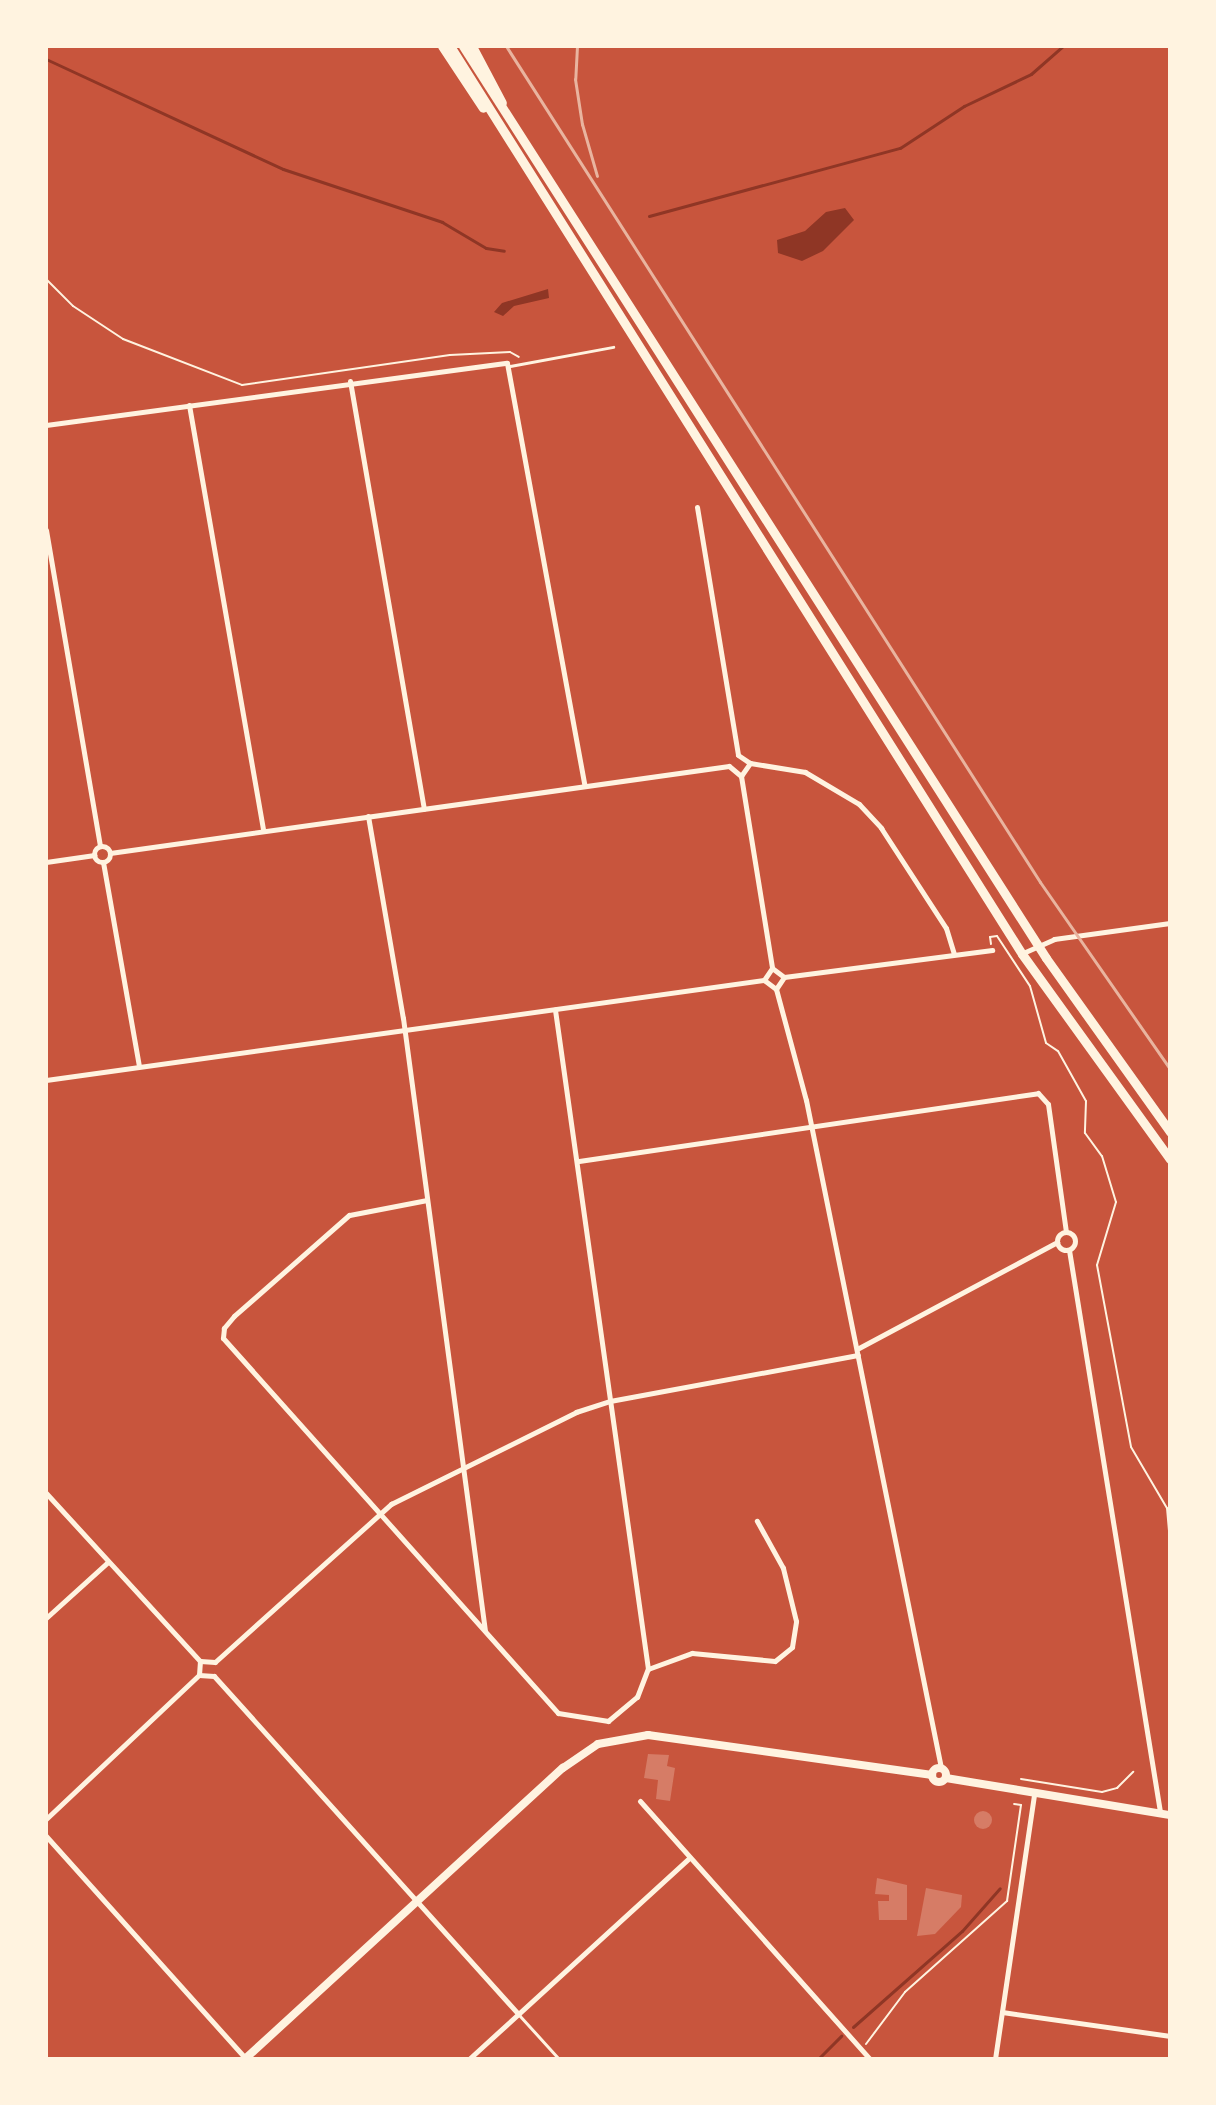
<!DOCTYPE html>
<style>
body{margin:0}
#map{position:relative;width:1216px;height:2105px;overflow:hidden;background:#c8553d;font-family:"DejaVu Sans",sans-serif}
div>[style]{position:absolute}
.water>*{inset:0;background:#8f3625}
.stream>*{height:3px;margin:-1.5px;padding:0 1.5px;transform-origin:1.5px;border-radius:1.5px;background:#8f3625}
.building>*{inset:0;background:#d67c66}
.round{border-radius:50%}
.path>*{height:2px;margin:-1px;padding:0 1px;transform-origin:1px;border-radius:1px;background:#fff3e0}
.service>*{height:3px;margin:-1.5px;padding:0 1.5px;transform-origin:1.5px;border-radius:1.5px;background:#fff3e0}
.minor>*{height:5px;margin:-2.5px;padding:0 2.5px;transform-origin:2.5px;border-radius:2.5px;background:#fff3e0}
.minor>.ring{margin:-2.5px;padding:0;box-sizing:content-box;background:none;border:5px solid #fff3e0;border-radius:50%}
.secondary>*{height:8px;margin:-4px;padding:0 4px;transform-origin:4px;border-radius:4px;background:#fff3e0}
.secondary>.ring{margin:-4px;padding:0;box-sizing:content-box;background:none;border:8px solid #fff3e0;border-radius:50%}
.trunk>*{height:9px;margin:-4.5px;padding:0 4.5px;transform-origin:4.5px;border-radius:4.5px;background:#fff3e0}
.rail>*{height:3px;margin:-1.5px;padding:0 1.5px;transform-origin:1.5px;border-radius:1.5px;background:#e9b49f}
span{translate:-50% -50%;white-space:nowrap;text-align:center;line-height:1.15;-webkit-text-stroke:7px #fff3e0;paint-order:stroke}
.frame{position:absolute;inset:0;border:48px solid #fff3e0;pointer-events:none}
</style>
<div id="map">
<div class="water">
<i style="clip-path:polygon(845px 208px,854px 220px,823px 251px,802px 261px,778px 253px,777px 240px,805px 231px,826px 212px)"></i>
<i style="clip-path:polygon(548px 289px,549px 298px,514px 306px,503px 316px,494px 312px,502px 303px)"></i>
</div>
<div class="stream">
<i style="left:46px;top:59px;width:261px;rotate:24.9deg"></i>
<i style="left:283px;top:169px;width:168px;rotate:18.4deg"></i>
<i style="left:442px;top:222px;width:51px;rotate:30.6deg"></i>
<i style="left:486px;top:248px;width:18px;rotate:9deg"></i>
<i style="left:649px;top:216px;width:260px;rotate:-15.2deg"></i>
<i style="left:900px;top:148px;width:77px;rotate:-33.3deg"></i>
<i style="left:964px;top:106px;width:74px;rotate:-25.5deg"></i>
<i style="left:1031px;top:74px;width:43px;rotate:-41.2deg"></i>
<i style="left:853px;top:2027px;width:145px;rotate:-41.4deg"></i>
<i style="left:962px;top:1931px;width:57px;rotate:-48.5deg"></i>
<i style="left:818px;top:2059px;width:33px;rotate:-45deg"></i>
</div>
<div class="building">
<i style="clip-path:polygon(648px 1754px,669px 1755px,667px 1766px,675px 1768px,670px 1801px,656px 1799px,658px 1780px,644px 1778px)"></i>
<i class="round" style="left:974px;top:1811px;width:18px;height:18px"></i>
<i style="clip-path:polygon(877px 1878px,907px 1885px,907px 1920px,879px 1920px,878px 1901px,889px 1901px,889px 1895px,875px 1894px)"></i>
<i style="clip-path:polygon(926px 1888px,962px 1895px,961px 1907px,935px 1934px,917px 1936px)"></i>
</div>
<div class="path">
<i style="left:46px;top:279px;width:38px;rotate:45deg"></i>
<i style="left:73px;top:306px;width:60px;rotate:33.4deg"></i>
<i style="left:123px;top:339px;width:128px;rotate:21.1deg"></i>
<i style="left:242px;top:385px;width:210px;rotate:-8.2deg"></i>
<i style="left:450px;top:355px;width:60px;rotate:-2.9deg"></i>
<i style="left:510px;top:352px;width:10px;rotate:29deg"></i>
<i style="left:991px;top:944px;width:7px;rotate:-98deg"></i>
<i style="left:990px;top:937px;width:7px;rotate:-8deg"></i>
<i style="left:997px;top:936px;width:60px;rotate:56.6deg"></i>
<i style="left:1030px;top:986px;width:59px;rotate:74.3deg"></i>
<i style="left:1046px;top:1043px;width:14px;rotate:34deg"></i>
<i style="left:1058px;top:1051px;width:57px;rotate:60.8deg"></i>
<i style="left:1086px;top:1101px;width:32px;rotate:92deg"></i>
<i style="left:1085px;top:1133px;width:29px;rotate:54deg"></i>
<i style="left:1102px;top:1156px;width:48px;rotate:73.1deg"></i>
<i style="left:1116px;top:1202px;width:66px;rotate:106.8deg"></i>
<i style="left:1097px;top:1265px;width:185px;rotate:79.4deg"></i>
<i style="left:1131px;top:1447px;width:71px;rotate:59.5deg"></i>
<i style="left:1167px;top:1508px;width:34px;rotate:85deg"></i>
<i style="left:1021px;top:1779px;width:82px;rotate:9.1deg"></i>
<i style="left:1102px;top:1792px;width:16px;rotate:-15deg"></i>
<i style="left:1117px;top:1788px;width:23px;rotate:-45deg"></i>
<i style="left:866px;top:2044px;width:65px;rotate:-53.1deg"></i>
<i style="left:905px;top:1992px;width:137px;rotate:-41.7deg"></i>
<i style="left:1007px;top:1901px;width:97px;rotate:-81.7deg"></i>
<i style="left:1021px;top:1805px;width:7px;rotate:-172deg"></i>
</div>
<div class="service">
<i style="left:510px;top:366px;width:105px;rotate:-10.5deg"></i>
<i style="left:519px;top:2015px;width:59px;rotate:47.7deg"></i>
</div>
<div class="minor">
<i style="left:350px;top:381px;width:434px;rotate:80.2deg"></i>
<i style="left:189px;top:405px;width:432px;rotate:80.1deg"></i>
<i style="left:46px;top:425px;width:465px;rotate:-7.7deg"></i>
<i style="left:507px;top:363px;width:430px;rotate:79.6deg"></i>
<i style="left:697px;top:507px;width:251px;rotate:80.6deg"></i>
<i style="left:46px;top:530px;width:320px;rotate:80.3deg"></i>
<i style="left:738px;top:755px;width:14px;rotate:34deg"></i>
<i style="left:750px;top:763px;width:56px;rotate:9.3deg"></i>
<i style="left:805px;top:772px;width:63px;rotate:30.7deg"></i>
<i style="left:859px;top:804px;width:33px;rotate:47deg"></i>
<i style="left:881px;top:828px;width:119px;rotate:57deg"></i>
<i style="left:946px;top:928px;width:27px;rotate:73deg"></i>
<i style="left:729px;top:766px;width:16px;rotate:40deg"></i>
<i style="left:741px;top:776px;width:194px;rotate:80.8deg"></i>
<i style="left:741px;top:776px;width:16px;rotate:-55deg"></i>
<i style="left:368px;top:816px;width:205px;rotate:80.2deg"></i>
<i style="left:403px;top:1018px;width:618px;rotate:82.38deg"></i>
<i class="ring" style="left:94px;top:846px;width:11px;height:11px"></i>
<i style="left:110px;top:853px;width:625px;rotate:-8deg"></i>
<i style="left:46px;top:862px;width:49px;rotate:-8.3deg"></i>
<i style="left:103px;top:862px;width:207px;rotate:80deg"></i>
<i style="left:1023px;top:953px;width:34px;rotate:-24deg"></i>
<i style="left:1054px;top:939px;width:117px;rotate:-7.9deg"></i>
<i style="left:772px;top:968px;width:15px;rotate:37deg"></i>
<i style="left:784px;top:977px;width:210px;rotate:-7.4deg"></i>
<i style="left:764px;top:980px;width:15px;rotate:37deg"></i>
<i style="left:776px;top:989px;width:14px;rotate:-56deg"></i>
<i style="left:764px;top:980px;width:14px;rotate:-56deg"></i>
<i style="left:776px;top:989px;width:115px;rotate:74.9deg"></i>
<i style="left:806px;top:1100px;width:682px;rotate:78.57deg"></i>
<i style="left:46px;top:1080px;width:725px;rotate:-7.93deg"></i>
<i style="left:579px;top:1161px;width:464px;rotate:-8.4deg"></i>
<i style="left:1038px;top:1093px;width:15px;rotate:48deg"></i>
<i style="left:1048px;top:1104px;width:129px;rotate:82deg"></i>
<i style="left:427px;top:1200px;width:79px;rotate:169.1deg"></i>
<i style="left:349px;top:1215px;width:153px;rotate:138.7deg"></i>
<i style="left:234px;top:1316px;width:16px;rotate:130deg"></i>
<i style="left:224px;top:1328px;width:10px;rotate:96deg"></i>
<i style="left:223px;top:1338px;width:503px;rotate:48.22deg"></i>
<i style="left:558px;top:1713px;width:51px;rotate:9.1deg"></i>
<i style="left:608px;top:1721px;width:38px;rotate:-40deg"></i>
<i style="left:637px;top:1697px;width:30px;rotate:-69deg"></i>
<i style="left:648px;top:1669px;width:666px;rotate:-98.03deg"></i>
<i class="ring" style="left:1057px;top:1232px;width:13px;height:13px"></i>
<i style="left:1069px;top:1250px;width:569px;rotate:80.8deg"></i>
<i style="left:857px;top:1349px;width:227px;rotate:-28.1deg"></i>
<i style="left:46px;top:1493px;width:228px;rotate:47.5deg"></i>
<i style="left:46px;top:1618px;width:84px;rotate:-42.1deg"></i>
<i style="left:215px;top:1662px;width:237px;rotate:-41.9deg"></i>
<i style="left:391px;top:1504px;width:207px;rotate:-26.4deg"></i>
<i style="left:576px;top:1412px;width:36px;rotate:-18deg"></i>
<i style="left:610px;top:1401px;width:252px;rotate:-10.5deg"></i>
<i style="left:648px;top:1669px;width:47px;rotate:-20deg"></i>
<i style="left:692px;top:1653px;width:83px;rotate:5.5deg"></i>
<i style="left:775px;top:1661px;width:22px;rotate:-39deg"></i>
<i style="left:792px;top:1647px;width:26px;rotate:-81deg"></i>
<i style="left:796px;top:1621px;width:55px;rotate:-103.8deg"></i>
<i style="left:783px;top:1568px;width:54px;rotate:-119deg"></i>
<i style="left:199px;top:1675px;width:14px;rotate:-86deg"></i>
<i style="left:200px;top:1661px;width:15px;rotate:4deg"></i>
<i style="left:199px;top:1675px;width:15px;rotate:4deg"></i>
<i style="left:214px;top:1676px;width:455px;rotate:48deg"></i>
<i style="left:640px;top:1801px;width:346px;rotate:48.3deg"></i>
<i style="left:46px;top:1819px;width:210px;rotate:-43.3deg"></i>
<i style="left:46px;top:1836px;width:300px;rotate:48.1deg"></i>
<i style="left:1002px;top:2012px;width:170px;rotate:8.1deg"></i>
<i style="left:469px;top:2059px;width:298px;rotate:-42.4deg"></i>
<i style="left:995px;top:2059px;width:268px;rotate:-81.6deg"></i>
</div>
<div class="secondary">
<i class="ring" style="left:932px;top:1768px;width:6px;height:6px"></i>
<i style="left:946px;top:1778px;width:227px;rotate:9.4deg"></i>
<i style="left:245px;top:2059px;width:431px;rotate:-42.5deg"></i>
<i style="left:563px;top:1768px;width:42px;rotate:-34.4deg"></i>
<i style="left:598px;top:1744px;width:51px;rotate:-10.2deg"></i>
<i style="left:648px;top:1735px;width:287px;rotate:8deg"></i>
</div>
<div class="trunk">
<i style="left:442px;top:46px;width:74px;rotate:56.5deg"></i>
<i style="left:450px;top:46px;width:1073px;rotate:57.79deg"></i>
<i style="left:1022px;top:954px;width:253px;rotate:54.2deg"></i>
<i style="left:463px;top:46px;width:1082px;rotate:57.41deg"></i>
<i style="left:1046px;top:958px;width:214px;rotate:54.5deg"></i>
<i style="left:472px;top:46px;width:64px;rotate:62.2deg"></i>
</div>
<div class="rail">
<i style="left:506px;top:46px;width:992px;rotate:57.43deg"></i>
<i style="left:1040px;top:882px;width:228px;rotate:55.2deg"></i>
<i style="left:577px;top:46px;width:33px;rotate:93deg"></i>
<i style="left:575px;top:79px;width:46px;rotate:81.2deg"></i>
<i style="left:582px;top:124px;width:54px;rotate:73.9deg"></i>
</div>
<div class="frame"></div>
</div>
